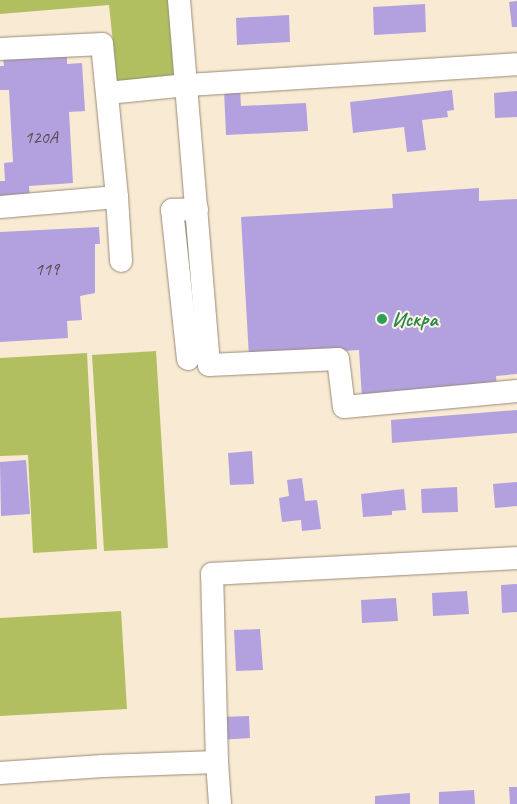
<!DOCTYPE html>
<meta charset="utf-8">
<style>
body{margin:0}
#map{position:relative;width:517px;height:804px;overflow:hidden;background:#f8ead3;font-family:Caveat,sans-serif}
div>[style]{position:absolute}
.green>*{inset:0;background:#b2bf61}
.building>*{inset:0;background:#b3a1df}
.roads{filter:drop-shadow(0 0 1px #9a8a78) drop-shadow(0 0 1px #9a8a78)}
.minor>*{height:22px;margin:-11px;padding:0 11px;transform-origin:11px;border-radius:11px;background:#fff}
.dots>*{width:14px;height:14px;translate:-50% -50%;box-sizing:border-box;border:2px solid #fcf5e5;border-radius:50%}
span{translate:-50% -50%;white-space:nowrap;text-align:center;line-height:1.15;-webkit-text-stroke:4px #fcf5e5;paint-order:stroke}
.number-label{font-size:18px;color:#59484e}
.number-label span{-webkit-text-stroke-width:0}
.leisure-label{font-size:20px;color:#27864d;font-weight:700}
.left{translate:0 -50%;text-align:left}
</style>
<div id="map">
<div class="green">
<i style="clip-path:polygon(0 0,171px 0,175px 75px,117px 81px,109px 5px,0 14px)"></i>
<i style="clip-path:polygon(156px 351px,168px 548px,104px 551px,92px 355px)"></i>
<i style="clip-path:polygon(87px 353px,97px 549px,33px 553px,28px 455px,0 456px,0 358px)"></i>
<i style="clip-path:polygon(121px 611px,127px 709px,0 716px,0 618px)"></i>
</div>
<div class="building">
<i style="clip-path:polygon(517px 1px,517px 27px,512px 27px,509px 2px)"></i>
<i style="clip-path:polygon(425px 4px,426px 32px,374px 35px,373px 7px)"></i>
<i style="clip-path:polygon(289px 15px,290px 42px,237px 45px,236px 18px)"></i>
<i style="clip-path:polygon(67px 53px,67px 64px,82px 63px,85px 111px,69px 112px,73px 183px,29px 186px,30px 200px,0 202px,0 181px,5px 181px,4px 163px,13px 162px,9px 90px,0 90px,0 66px,4px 66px,3px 57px)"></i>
<i style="clip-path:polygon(240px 89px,241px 106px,306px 103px,308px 131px,226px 135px,224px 90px)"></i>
<i style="clip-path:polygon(452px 90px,454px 110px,447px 111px,448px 117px,422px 120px,426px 150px,407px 152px,404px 127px,353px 133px,350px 102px)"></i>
<i style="clip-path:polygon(517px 91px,517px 117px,495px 118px,494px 93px)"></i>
<i style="clip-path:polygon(479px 188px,479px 201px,517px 199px,517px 374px,496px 376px,497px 390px,362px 399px,359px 350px,249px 357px,241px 217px,393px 208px,392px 194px)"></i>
<i style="clip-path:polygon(99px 227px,100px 244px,95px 244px,95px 293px,80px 296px,82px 320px,67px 321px,68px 338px,0 342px,0 232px)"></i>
<i style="clip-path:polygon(517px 410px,517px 433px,392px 443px,391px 420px)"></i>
<i style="clip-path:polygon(252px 451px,254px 484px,230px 485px,228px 453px)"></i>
<i style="clip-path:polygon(26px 460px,30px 514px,1px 516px,0 462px)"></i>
<i style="clip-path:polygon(302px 478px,305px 501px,317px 500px,321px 529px,302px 531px,301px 520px,282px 522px,279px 498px,289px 496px,287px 480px)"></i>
<i style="clip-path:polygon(517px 482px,517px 506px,495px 508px,493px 484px)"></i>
<i style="clip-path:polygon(457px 487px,458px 512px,422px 513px,421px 489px)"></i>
<i style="clip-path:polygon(404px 489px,406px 510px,392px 511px,392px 515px,363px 517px,361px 494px)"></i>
<i style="clip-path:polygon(517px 584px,517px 612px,502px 613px,501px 585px)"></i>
<i style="clip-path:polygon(467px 591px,469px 614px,433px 616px,432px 593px)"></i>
<i style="clip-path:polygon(396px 598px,398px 621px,362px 623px,361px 600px)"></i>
<i style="clip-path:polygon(260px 629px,263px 670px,236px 671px,234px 630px)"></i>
<i style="clip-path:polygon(249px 716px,250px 738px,219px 740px,218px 717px)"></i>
<i style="clip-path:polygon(509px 787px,517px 787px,517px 804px,510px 804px)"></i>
<i style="clip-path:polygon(474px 790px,475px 804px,439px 804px,439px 792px)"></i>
<i style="clip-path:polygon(410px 793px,410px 804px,375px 804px,375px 796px)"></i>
</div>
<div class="roads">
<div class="minor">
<i style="left:179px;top:0;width:366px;rotate:85.3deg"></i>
<i style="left:209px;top:365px;width:129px;rotate:-2.7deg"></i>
<i style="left:338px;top:359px;width:48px;rotate:82.9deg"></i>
<i style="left:344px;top:407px;width:174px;rotate:-5.3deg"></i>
<i style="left:0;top:49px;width:102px;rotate:-2.8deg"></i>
<i style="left:102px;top:44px;width:154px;rotate:84.4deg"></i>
<i style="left:117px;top:197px;width:117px;rotate:175.1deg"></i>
<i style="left:108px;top:93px;width:79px;rotate:-5.8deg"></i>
<i style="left:187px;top:85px;width:331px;rotate:-3.6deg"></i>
<i style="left:117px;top:197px;width:64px;rotate:86.4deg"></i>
<i style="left:188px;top:359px;width:150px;rotate:-96.1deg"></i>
<i style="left:172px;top:210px;width:25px;rotate:-2deg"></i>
<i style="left:0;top:773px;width:103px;rotate:-3.9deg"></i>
<i style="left:103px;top:766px;width:114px;rotate:-2deg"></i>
<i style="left:220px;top:804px;width:42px;rotate:-94.1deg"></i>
<i style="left:217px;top:762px;width:188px;rotate:-91.5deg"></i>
<i style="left:212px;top:574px;width:305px;rotate:-3deg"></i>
</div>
</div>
<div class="dots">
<i style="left:382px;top:319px;background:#2e9e5b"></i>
</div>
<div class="number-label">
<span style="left:41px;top:137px">120А</span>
<span style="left:47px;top:269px">119</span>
</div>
<div class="leisure-label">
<span class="left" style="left:392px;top:319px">Искра</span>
</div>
</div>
